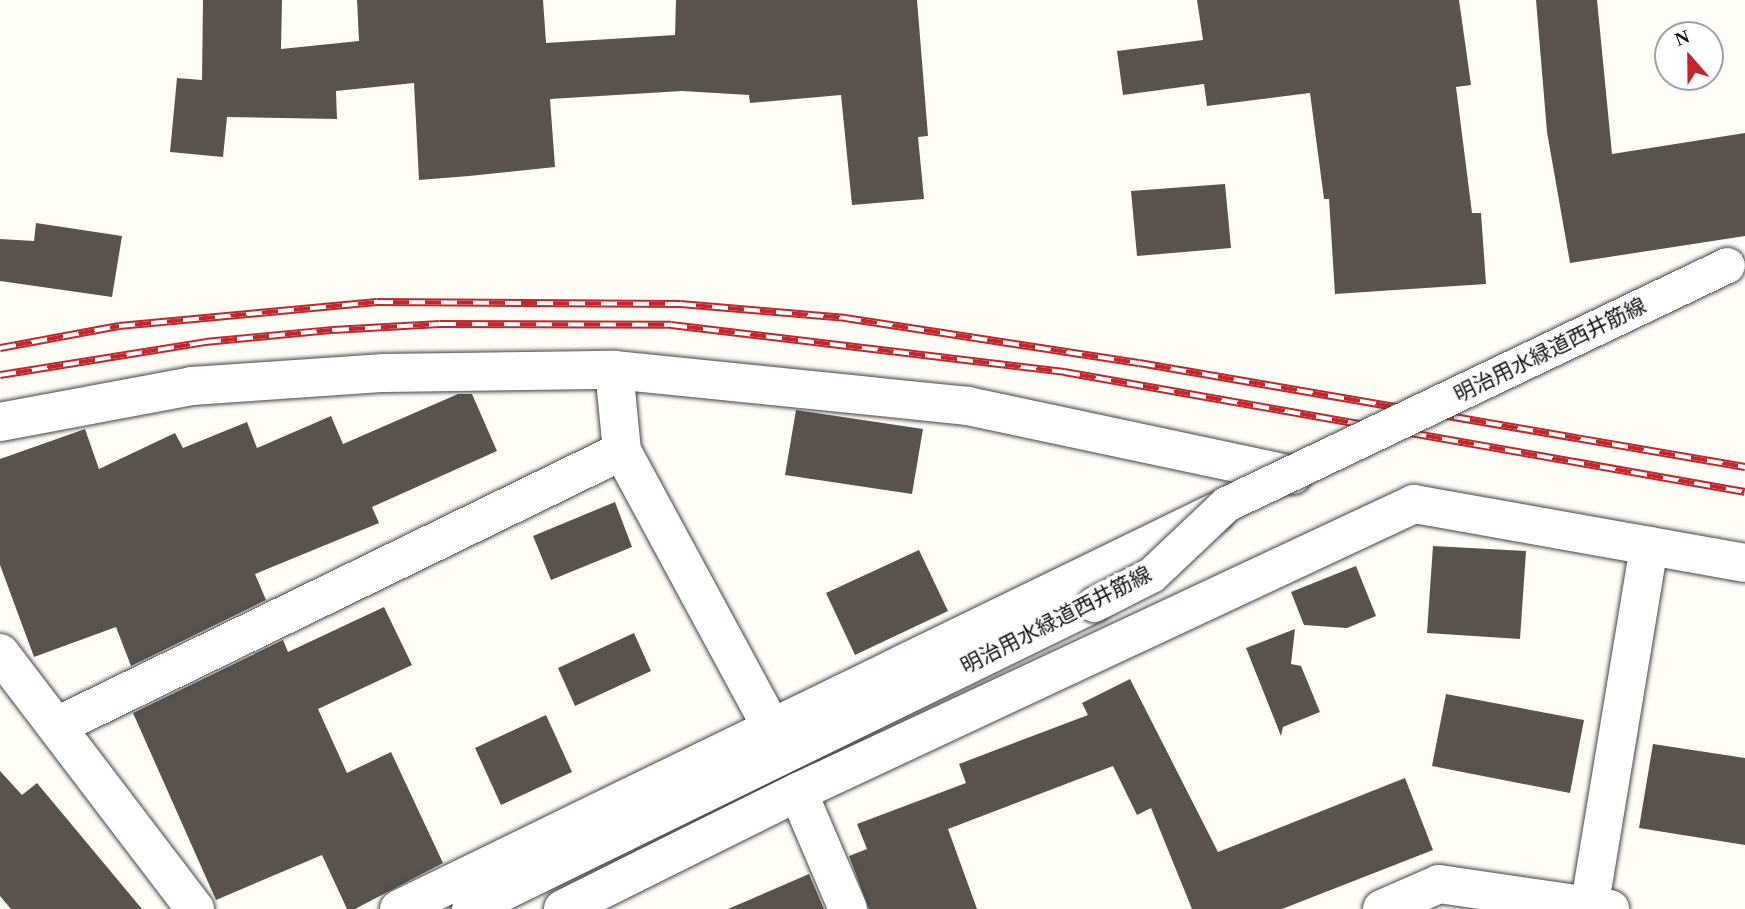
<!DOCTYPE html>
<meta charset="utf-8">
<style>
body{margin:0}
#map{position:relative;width:1745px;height:909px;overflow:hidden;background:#fffdf5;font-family:"Times New Roman","Noto Sans JP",serif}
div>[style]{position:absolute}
.building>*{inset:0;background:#5a524d}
.roads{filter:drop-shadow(0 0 2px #444) drop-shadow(0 0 2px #444)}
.pedestrian>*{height:35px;margin:-17.5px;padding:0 17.5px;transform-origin:17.5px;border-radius:17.5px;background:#fff}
.minor>*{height:38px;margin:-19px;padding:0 19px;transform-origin:19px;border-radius:19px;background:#fff}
.tertiary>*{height:38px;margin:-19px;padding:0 19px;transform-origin:19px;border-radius:19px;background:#fff}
.rail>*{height:8px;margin-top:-4px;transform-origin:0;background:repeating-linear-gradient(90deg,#fff 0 16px,#c4262e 0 32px);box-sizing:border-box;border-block:2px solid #c4262e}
.bridges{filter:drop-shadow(0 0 2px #444) drop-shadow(0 0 2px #444)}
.pedestrian-bridge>*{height:35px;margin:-17.5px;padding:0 17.5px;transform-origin:17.5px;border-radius:17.5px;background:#fff}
span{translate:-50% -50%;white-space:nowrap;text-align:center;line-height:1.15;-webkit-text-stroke:7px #fff;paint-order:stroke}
.street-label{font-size:21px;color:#111}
.north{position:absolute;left:1654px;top:21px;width:70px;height:70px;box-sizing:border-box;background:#fff;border:2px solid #a0a0a0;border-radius:50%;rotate:339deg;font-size:19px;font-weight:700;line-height:28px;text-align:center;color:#111}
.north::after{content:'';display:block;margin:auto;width:24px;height:32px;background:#c4262e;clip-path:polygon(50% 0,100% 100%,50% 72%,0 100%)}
</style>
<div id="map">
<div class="building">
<i style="clip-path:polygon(203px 0,282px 0,281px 49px,359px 41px,357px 0,543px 0,546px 43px,675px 35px,676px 0,917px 0,928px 136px,918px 137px,924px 199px,852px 205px,841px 95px,750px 103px,749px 95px,682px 91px,550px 99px,555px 167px,469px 176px,419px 180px,414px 83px,336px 91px,337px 119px,227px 117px,223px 157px,170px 152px,177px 78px,202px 80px)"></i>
<i style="clip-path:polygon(1197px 0,1459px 0,1471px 85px,1456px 87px,1472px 213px,1481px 213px,1486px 284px,1335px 294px,1329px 199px,1324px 199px,1310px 93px,1207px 106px,1204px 84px,1123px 95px,1117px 51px,1203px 40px)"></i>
<i style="clip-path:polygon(1536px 0,1597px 0,1612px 154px,1745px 133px,1745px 236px,1570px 263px,1547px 132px)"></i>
<i style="clip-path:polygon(1225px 184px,1231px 248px,1137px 256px,1131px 191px)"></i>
<i style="clip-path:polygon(36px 223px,122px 236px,112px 297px,0 281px,0 239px,34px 241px)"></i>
<i style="clip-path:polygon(458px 394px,472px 394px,497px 451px,372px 507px,379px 523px,255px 574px,266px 600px,131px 666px,116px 627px,34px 657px,0 565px,0 459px,85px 429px,99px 469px,175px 433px,183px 448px,247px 422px,257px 448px,331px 416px,343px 444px)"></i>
<i style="clip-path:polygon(796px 410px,923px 429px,912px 494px,785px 475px)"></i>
<i style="clip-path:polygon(615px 502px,632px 547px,551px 580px,533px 536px)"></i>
<i style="clip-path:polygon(1433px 546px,1526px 551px,1520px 639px,1427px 633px)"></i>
<i style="clip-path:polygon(919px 550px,948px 611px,855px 655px,826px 593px)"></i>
<i style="clip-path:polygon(1356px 566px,1376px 616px,1347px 628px,1304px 625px,1291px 592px)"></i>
<i style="clip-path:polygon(384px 607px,412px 665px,318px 709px,347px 773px,391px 752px,443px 863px,355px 909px,347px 909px,322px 855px,216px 900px,133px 713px,283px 640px,288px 652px)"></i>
<i style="clip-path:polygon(1295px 629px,1291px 664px,1301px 666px,1320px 712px,1283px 727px,1281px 736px,1246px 648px)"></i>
<i style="clip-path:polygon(634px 633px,651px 671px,575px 706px,558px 668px)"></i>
<i style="clip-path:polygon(1130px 679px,1218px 852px,1405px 778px,1433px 850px,1282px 909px,1192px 909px,1151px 808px,1137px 815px,1113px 766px,948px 829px,977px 909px,869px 909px,849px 856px,867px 849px,857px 824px,966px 783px,959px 764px,1088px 715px,1082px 703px)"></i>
<i style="clip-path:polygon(1446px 694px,1584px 720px,1570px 793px,1432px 766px)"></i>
<i style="clip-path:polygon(546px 715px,572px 772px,501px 805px,475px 748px)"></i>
<i style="clip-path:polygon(1653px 744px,1745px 758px,1745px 845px,1639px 828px)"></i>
<i style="clip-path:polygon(0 771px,22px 795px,37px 783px,142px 909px,11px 909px,0 896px)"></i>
<i style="clip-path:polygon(809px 874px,824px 909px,728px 909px)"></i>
</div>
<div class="roads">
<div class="pedestrian">
<i style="left:469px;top:909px;width:695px;rotate:-26.01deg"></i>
</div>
<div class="minor">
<i style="left:0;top:422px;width:195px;rotate:-10.6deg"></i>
<i style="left:192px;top:386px;width:193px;rotate:-3.9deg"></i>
<i style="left:385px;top:373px;width:229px;rotate:-0.8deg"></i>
<i style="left:614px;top:370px;width:356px;rotate:5.8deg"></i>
<i style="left:968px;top:406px;width:332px;rotate:12deg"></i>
<i style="left:622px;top:451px;width:311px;rotate:61.6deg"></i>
<i style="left:0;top:653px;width:322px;rotate:52.7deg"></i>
<i style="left:57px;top:726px;width:628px;rotate:-25.95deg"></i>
<i style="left:622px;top:451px;width:81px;rotate:-95.6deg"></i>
<i style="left:798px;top:792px;width:127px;rotate:66.9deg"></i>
<i style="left:399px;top:909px;width:908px;rotate:-25.92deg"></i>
<i style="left:1382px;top:909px;width:62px;rotate:-23.7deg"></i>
<i style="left:1439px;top:884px;width:173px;rotate:8.3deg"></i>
<i style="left:1589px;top:909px;width:368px;rotate:-80.6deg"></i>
</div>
<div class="tertiary">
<i style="left:563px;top:909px;width:263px;rotate:-26.5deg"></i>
<i style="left:798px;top:792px;width:680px;rotate:-25.06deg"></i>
<i style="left:1414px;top:504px;width:336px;rotate:10.1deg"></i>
</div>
</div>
<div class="rail">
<i style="left:0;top:348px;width:121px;rotate:-10.5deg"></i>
<i style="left:119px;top:326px;width:259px;rotate:-5.3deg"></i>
<i style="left:377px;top:302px;width:303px;rotate:0.4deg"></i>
<i style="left:680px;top:304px;width:166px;rotate:4.8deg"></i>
<i style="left:845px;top:318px;width:297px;rotate:8.7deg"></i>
<i style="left:1139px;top:363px;width:615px;rotate:9.74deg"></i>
<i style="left:0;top:375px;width:208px;rotate:-9.1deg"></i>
<i style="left:205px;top:342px;width:129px;rotate:-5.4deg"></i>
<i style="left:333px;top:330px;width:107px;rotate:-3.2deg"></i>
<i style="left:440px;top:324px;width:231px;rotate:0.2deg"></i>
<i style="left:671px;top:325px;width:396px;rotate:6.8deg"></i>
<i style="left:1064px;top:372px;width:691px;rotate:9.99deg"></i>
</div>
<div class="bridges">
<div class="pedestrian-bridge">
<i style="left:1094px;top:604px;width:64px;rotate:-27deg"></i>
<i style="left:1151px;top:575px;width:103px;rotate:-43.4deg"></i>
<i style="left:1226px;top:504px;width:555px;rotate:-25.5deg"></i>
</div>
</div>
<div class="street-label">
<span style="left:1550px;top:350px;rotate:-26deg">明治用水緑道西井筋線</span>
<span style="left:1056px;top:620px;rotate:-27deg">明治用水緑道西井筋線</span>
</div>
<div class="north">N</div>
</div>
